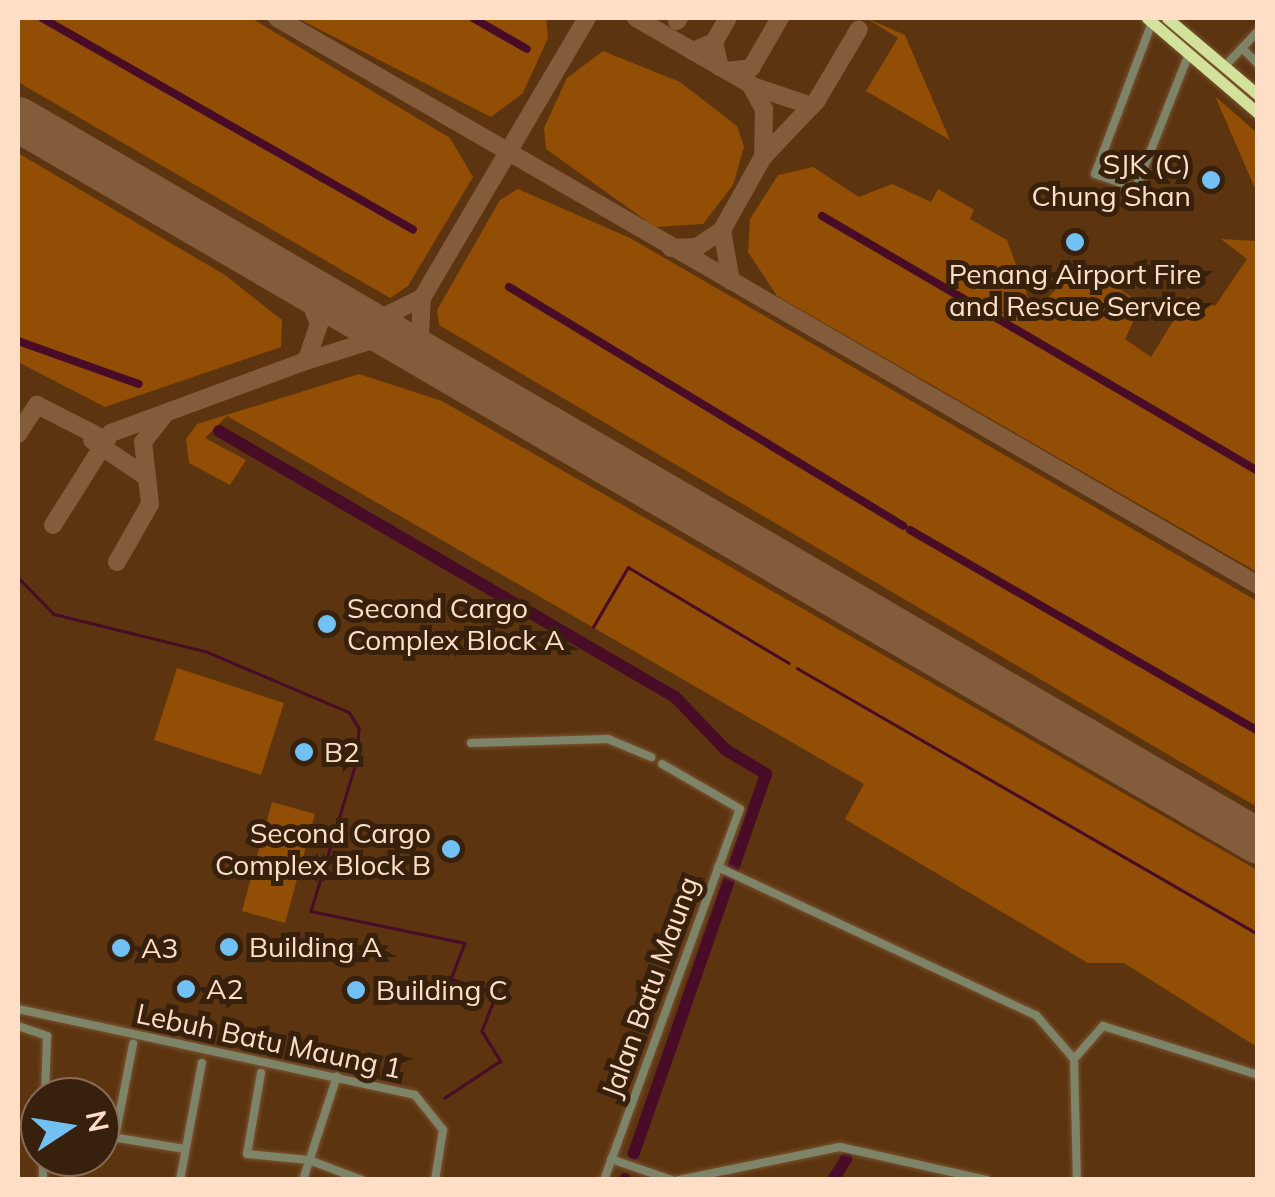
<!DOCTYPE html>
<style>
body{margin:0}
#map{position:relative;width:1275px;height:1197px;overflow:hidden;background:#5c3410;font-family:Mulish,sans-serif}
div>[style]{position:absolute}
.green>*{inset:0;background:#924e04}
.stream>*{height:2.5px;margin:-1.25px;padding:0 1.25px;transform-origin:1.25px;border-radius:1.25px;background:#480c27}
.canal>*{height:8px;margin:-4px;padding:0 4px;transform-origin:4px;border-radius:4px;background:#480c27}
.river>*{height:12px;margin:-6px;padding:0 6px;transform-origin:6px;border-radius:6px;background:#480c27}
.taxiway>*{height:18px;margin:-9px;padding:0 9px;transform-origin:9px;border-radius:9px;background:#835c3c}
.runway>*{height:45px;margin:-22.5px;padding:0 22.5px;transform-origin:22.5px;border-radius:22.5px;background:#835c3c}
.roads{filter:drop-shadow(0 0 2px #795331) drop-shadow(0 0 2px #795331)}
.minor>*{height:8px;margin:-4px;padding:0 4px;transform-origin:4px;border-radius:4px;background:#7e8468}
.highway>*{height:11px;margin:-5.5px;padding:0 5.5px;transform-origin:5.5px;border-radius:5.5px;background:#d3e29a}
.dots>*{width:28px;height:28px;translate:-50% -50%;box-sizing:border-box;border:5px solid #37200c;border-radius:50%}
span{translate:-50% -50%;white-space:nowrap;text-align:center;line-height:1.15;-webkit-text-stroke:10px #37200c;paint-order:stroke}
.poi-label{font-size:28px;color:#fedec7}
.right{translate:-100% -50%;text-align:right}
.left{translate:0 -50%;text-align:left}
.street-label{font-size:28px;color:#fedec7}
.frame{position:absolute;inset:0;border:20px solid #fedec7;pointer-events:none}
.north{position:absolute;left:20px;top:1077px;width:100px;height:100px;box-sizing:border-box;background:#37200c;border:2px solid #876c57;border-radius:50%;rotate:78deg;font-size:28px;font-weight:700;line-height:40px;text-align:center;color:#fedec7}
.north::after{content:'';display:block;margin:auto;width:35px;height:45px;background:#71c1f5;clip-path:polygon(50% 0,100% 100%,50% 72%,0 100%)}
</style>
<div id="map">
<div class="green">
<i style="clip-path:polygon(18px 18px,251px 18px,450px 138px,473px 177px,408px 286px,390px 298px,18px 82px)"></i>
<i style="clip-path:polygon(297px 18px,546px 18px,548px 38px,523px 93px,491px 117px)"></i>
<i style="clip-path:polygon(866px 18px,905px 35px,950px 140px,866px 91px,898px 38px)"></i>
<i style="clip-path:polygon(603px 51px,680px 82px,737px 126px,744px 147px,733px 185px,703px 224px,655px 227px,546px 149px,544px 128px,567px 78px)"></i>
<i style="clip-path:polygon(1215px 96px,1257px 133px,1257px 193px)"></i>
<i style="clip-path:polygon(18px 153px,225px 275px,282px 320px,281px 347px,105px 407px,18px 362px)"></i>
<i style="clip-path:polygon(813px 167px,859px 197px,892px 184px,931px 202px,938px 189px,974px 210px,970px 219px,1007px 240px,1033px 311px,1076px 271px,1096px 275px,1142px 303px,1125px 339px,1151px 357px,1188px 297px,1215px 306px,1247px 259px,1221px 239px,1257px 241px,1257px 572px,777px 296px,748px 252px,750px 219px,778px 175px)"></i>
<i style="clip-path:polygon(518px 189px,630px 238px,1257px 601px,1257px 807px,439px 325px,437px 310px,500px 200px)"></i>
<i style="clip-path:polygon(359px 374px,442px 401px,1257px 870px,1257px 1047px,1124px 963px,1088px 963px,845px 819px,864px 784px,227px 416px,205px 438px,246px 460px,230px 485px,189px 463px,186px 439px,197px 424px)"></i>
<i style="clip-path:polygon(177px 668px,284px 703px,261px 775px,154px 740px)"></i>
<i style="clip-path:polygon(272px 802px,315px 814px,285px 923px,242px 911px)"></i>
</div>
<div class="stream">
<i style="left:18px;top:577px;width:52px;rotate:45.8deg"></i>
<i style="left:54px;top:614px;width:155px;rotate:13.8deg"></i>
<i style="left:205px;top:651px;width:156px;rotate:23deg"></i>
<i style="left:349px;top:712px;width:19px;rotate:58deg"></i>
<i style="left:359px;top:728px;width:32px;rotate:94deg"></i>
<i style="left:357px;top:760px;width:158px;rotate:106.9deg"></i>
<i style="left:311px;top:911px;width:157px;rotate:11.7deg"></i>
<i style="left:465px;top:943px;width:39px;rotate:111deg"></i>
<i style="left:451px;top:979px;width:48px;rotate:16.9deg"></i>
<i style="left:497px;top:993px;width:41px;rotate:111.5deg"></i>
<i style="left:482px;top:1031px;width:36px;rotate:58deg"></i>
<i style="left:501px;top:1061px;width:67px;rotate:146.5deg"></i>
<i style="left:593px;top:627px;width:69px;rotate:-59.7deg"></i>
<i style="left:628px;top:567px;width:187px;rotate:30.8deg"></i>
<i style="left:797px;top:668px;width:532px;rotate:29.99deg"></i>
</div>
<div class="canal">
<i style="left:42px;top:18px;width:427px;rotate:29.7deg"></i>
<i style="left:473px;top:18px;width:62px;rotate:29.9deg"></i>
<i style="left:822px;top:216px;width:505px;rotate:30.32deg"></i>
<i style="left:509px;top:287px;width:461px;rotate:31.2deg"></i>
<i style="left:18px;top:341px;width:128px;rotate:19.6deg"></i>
<i style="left:910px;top:530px;width:402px;rotate:30deg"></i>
</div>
<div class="river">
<i style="left:219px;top:431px;width:528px;rotate:30.26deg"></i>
<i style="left:675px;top:697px;width:74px;rotate:46.1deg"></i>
<i style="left:726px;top:750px;width:47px;rotate:31deg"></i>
<i style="left:766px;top:774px;width:402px;rotate:109.2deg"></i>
<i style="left:625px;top:1180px;width:1px;rotate:-90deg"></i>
<i style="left:833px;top:1180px;width:25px;rotate:-58deg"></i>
</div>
<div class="taxiway">
<i style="left:277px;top:18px;width:1133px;rotate:30.03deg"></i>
<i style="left:636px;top:18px;width:138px;rotate:30.1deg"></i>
<i style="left:755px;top:87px;width:60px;rotate:18.4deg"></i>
<i style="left:677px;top:21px;width:4px;rotate:-56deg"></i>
<i style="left:714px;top:42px;width:28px;rotate:-60deg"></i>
<i style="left:692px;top:51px;width:24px;rotate:-22deg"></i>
<i style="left:714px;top:42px;width:26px;rotate:77deg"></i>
<i style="left:727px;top:71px;width:24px;rotate:-7deg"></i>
<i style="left:751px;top:68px;width:58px;rotate:-59.9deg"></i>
<i style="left:751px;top:86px;width:26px;rotate:61deg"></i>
<i style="left:764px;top:109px;width:47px;rotate:91.2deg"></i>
<i style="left:722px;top:230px;width:84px;rotate:-60.7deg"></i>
<i style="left:763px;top:157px;width:79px;rotate:-46.5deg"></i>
<i style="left:817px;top:100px;width:82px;rotate:-59.4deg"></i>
<i style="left:671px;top:248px;width:26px;rotate:-2deg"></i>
<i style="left:697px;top:247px;width:30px;rotate:-34deg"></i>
<i style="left:722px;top:230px;width:52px;rotate:80deg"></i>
<i style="left:304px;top:285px;width:42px;rotate:69deg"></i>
<i style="left:319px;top:324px;width:39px;rotate:109deg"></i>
<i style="left:306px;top:361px;width:67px;rotate:-17.4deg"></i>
<i style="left:370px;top:341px;width:43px;rotate:9.5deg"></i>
<i style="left:345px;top:309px;width:39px;rotate:12deg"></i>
<i style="left:383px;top:317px;width:43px;rotate:-26deg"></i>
<i style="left:447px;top:369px;width:43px;rotate:-128.5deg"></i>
<i style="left:420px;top:335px;width:37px;rotate:-87deg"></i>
<i style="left:422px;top:298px;width:325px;rotate:-59.5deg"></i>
<i style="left:18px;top:434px;width:35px;rotate:-57deg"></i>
<i style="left:37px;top:405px;width:75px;rotate:26.9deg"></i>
<i style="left:92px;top:440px;width:64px;rotate:34.2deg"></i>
<i style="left:53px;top:525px;width:109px;rotate:-57.8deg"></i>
<i style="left:111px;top:433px;width:208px;rotate:-20.3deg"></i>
<i style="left:117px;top:562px;width:67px;rotate:-60.4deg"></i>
<i style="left:150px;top:504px;width:62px;rotate:-96.4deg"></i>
<i style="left:143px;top:442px;width:37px;rotate:-52deg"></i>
</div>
<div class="runway">
<i style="left:18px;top:119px;width:1435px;rotate:30.21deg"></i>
</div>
<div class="roads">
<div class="minor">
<i style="left:1151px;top:25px;width:159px;rotate:110.6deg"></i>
<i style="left:1095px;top:174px;width:43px;rotate:18.9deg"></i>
<i style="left:1136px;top:188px;width:142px;rotate:-68.5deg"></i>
<i style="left:1242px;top:48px;width:23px;rotate:45deg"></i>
<i style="left:1224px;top:67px;width:50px;rotate:-46.6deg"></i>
<i style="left:471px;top:743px;width:137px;rotate:-1.7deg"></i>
<i style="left:608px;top:739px;width:47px;rotate:22.7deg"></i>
<i style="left:718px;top:867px;width:351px;rotate:25deg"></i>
<i style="left:1036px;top:1015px;width:58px;rotate:49.2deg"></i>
<i style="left:1074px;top:1059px;width:121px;rotate:88.6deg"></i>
<i style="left:18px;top:1009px;width:406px;rotate:12.2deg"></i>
<i style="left:415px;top:1095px;width:45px;rotate:51.3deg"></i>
<i style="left:443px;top:1130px;width:51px;rotate:99.1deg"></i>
<i style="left:18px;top:1026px;width:31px;rotate:19deg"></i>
<i style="left:47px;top:1036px;width:61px;rotate:91.9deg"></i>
<i style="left:1074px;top:1059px;width:44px;rotate:-48.7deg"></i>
<i style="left:1103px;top:1026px;width:163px;rotate:17.5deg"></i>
<i style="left:261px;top:1073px;width:82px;rotate:99.8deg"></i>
<i style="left:247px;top:1154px;width:62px;rotate:5.5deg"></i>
<i style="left:309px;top:1160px;width:57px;rotate:20.7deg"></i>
<i style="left:100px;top:1135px;width:86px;rotate:9.4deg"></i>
<i style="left:115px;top:1137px;width:95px;rotate:-79deg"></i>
<i style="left:43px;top:1157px;width:23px;rotate:90deg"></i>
<i style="left:611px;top:1159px;width:65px;rotate:19deg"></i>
<i style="left:180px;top:1180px;width:119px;rotate:-79.4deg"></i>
<i style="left:303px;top:1180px;width:109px;rotate:-71.9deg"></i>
<i style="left:604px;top:1180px;width:395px;rotate:-69.9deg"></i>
<i style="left:740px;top:809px;width:90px;rotate:-150deg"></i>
<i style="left:679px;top:1180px;width:164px;rotate:-11.6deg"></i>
<i style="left:840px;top:1147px;width:151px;rotate:12.7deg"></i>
</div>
<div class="highway">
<i style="left:1147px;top:18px;width:146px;rotate:40.6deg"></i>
<i style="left:1167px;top:18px;width:119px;rotate:40.2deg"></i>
</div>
</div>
<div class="dots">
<i style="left:1211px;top:180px;background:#71c1f5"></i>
<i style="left:1075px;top:242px;background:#71c1f5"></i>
<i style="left:327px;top:624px;background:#71c1f5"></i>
<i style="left:304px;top:752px;background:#71c1f5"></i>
<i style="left:451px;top:849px;background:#71c1f5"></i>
<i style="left:229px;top:947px;background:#71c1f5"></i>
<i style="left:121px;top:948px;background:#71c1f5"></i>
<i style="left:186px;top:989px;background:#71c1f5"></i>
<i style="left:356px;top:990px;background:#71c1f5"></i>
</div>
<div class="poi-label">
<span class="right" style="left:1191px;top:180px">SJK (C)<br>Chung Shan</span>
<span style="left:1075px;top:290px">Penang Airport Fire<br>and Rescue Service</span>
<span class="left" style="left:347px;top:624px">Second Cargo<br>Complex Block A</span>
<span class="left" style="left:324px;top:752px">B2</span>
<span class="right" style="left:431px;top:849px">Second Cargo<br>Complex Block B</span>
<span class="left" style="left:249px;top:947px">Building A</span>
<span class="left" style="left:141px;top:948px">A3</span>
<span class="left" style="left:206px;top:989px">A2</span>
<span class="left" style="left:376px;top:990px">Building C</span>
</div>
<div class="street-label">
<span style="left:650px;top:987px;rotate:-70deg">Jalan Batu Maung</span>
<span style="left:269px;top:1041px;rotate:12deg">Lebuh Batu Maung 1</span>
</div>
<div class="frame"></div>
<div class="north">N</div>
</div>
